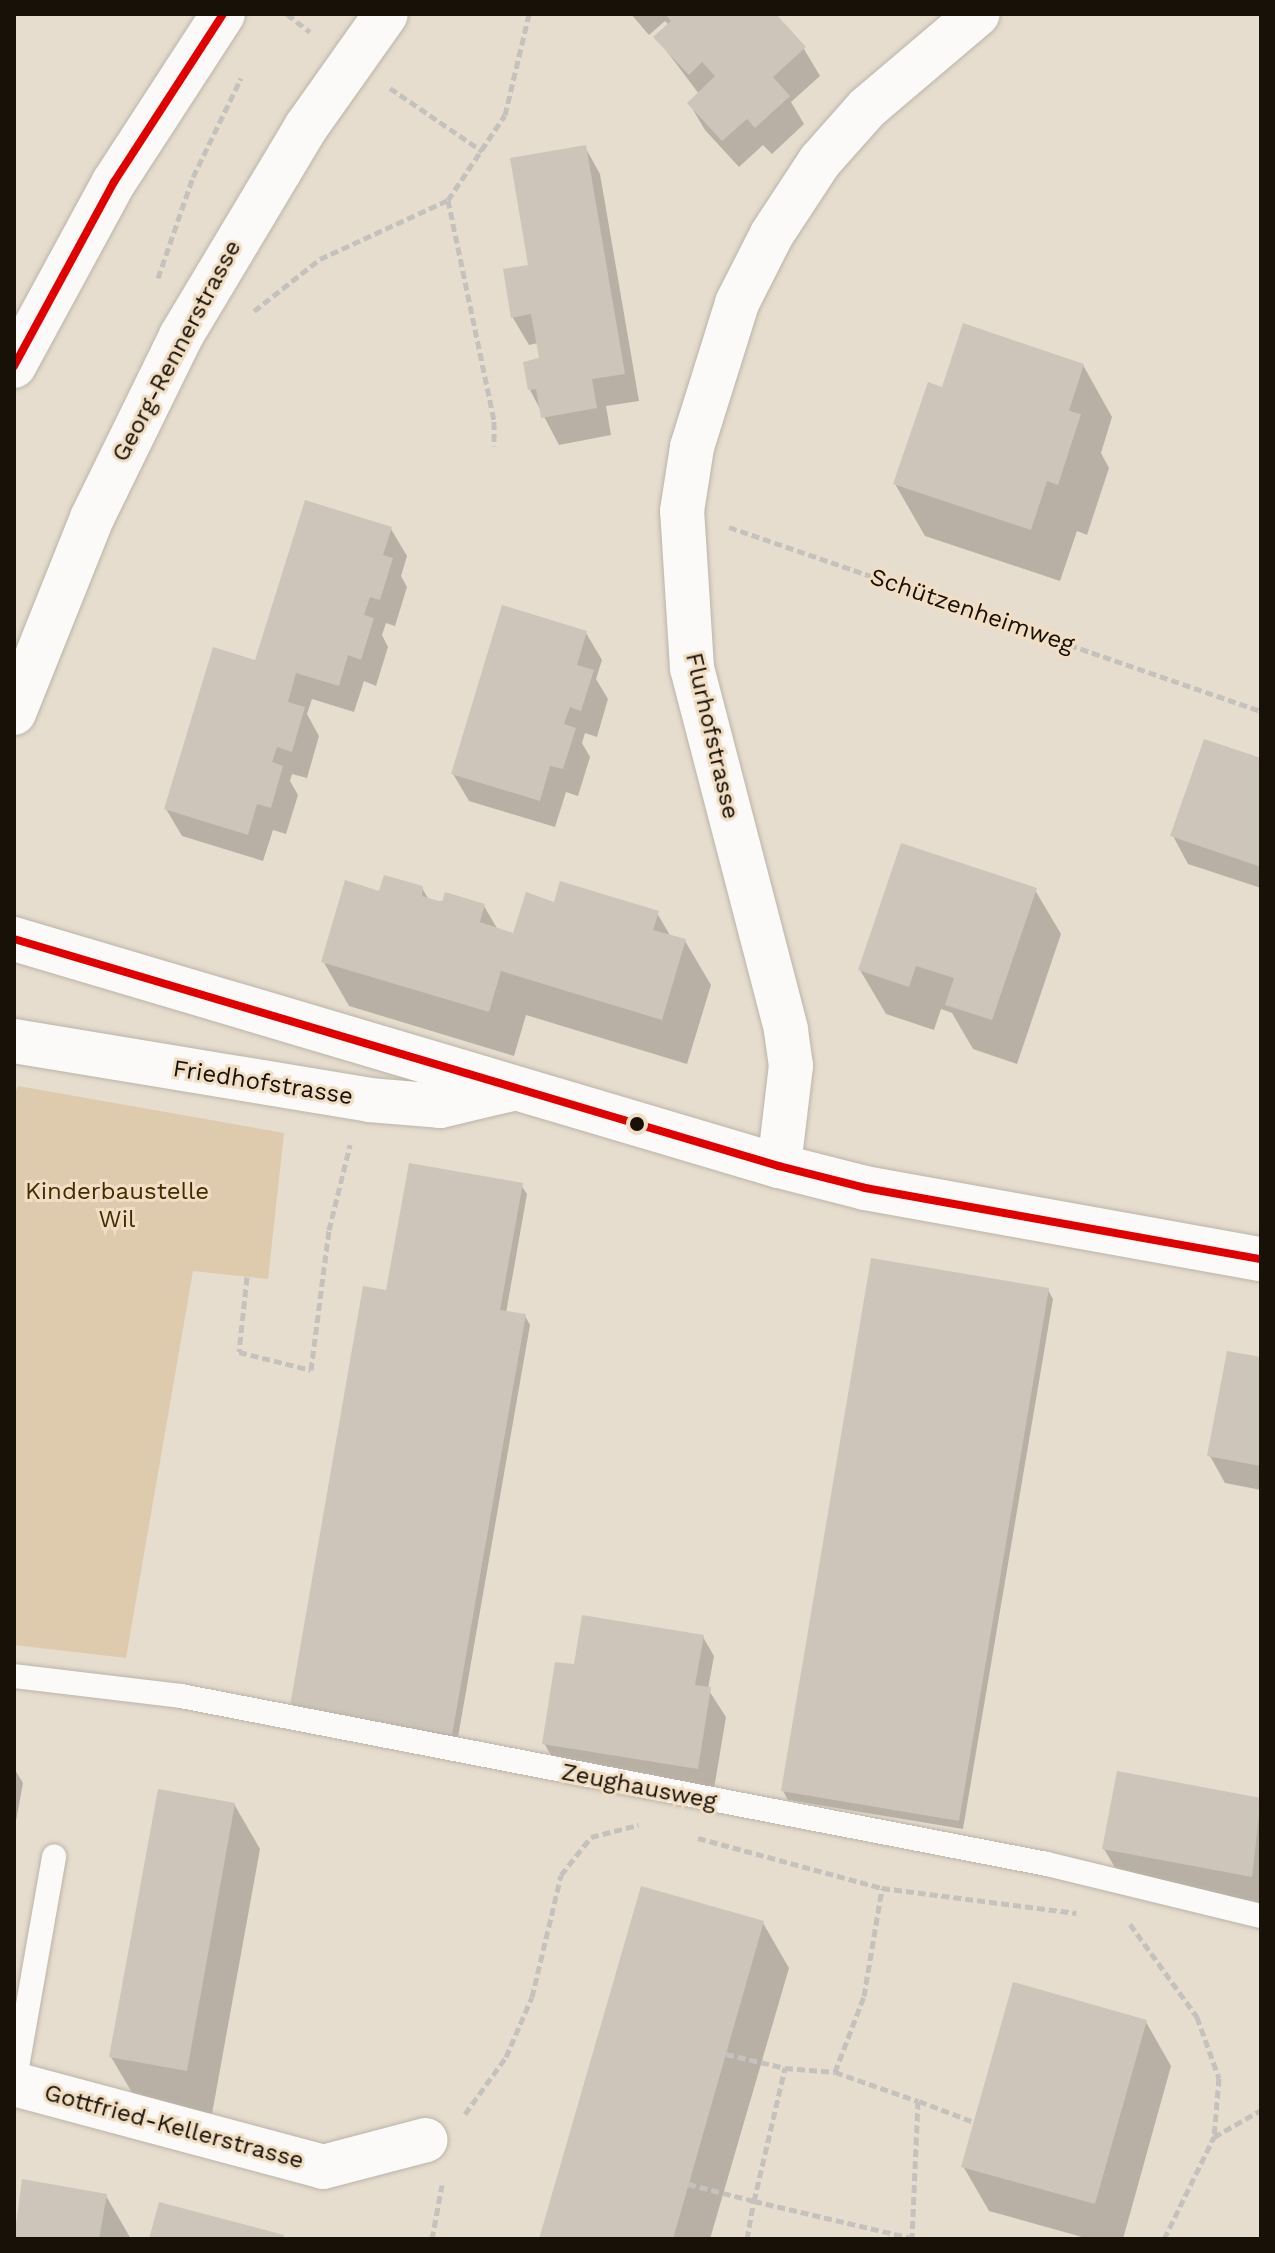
<!DOCTYPE html>
<meta charset="utf-8">
<style>
body{margin:0}
#map{position:relative;width:1275px;height:2253px;overflow:hidden;background:#e6ddce;font-family:"Work Sans",sans-serif}
div>[style]{position:absolute}
.green>*{inset:0;background:#decaad}
.shadow>*{inset:0;background:#0003}
.building>*{inset:0;background:#cdc5ba}
.path>*{height:5px;margin-top:-2.5px;transform-origin:0;background:repeating-linear-gradient(90deg,#c5c1bc 0 8px,transparent 0 12px)}
.roads{filter:drop-shadow(0 0 2px #bbb4a9) drop-shadow(0 0 2px #bbb4a9)}
.service>*{height:24px;margin:-12px;padding:0 12px;transform-origin:12px;border-radius:12px;background:#fbfaf8}
.minor>*{height:44px;margin:-22px;padding:0 22px;transform-origin:22px;border-radius:22px;background:#fbfaf8}
.primary>*{height:44px;margin:-22px;padding:0 22px;transform-origin:22px;border-radius:22px;background:#fbfaf8}
.trunk>*{height:44px;margin:-22px;padding:0 22px;transform-origin:22px;border-radius:22px;background:#fbfaf8}
.bus-1>*{height:8px;margin:-4px;padding:0 4px;transform-origin:4px;border-radius:4px;background:#e00000}
.dots>*{width:22px;height:22px;translate:-50% -50%;box-sizing:border-box;border:4px solid #f1dec4;border-radius:50%}
span{translate:-50% -50%;white-space:nowrap;text-align:center;line-height:1.15;-webkit-text-stroke:6px #f1dec4;paint-order:stroke}
.street-label{font-size:24px;color:#171108}
.park-label{font-size:24px;color:#452c00}
.frame{position:absolute;inset:0;border:16px solid #171108;pointer-events:none}
</style>
<div id="map">
<div class="green">
<i style="clip-path:polygon(18px 1086px,284px 1133px,268px 1279px,193px 1271px,126px 1658px,14px 1645px,14px 1096px)"></i>
</div>
<div class="shadow">
<i style="clip-path:polygon(631px 14px,773px 14px,804px 49px,820px 76px,791px 102px,804px 124px,772px 154px,763px 145px,739px 167px,705px 130px,689px 103px,699px 94px,656px 37px,669px 25px,665px 21px,649px 35px)"></i>
<i style="clip-path:polygon(585px 147px,600px 174px,639px 401px,606px 406px,611px 435px,559px 445px,530px 390px,541px 360px,538px 343px,529px 345px,513px 318px,505px 271px,530px 267px)"></i>
<i style="clip-path:polygon(1083px 365px,1112px 417px,1101px 453px,1109px 468px,1087px 535px,1077px 531px,1060px 581px,925px 536px,895px 484px,943px 389px)"></i>
<i style="clip-path:polygon(391px 529px,407px 556px,401px 576px,407px 587px,395px 626px,386px 623px,382px 635px,388px 647px,376px 686px,364px 681px,354px 712px,312px 699px,307px 714px,319px 736px,307px 778px,292px 774px,290px 781px,298px 795px,286px 834px,273px 830px,263px 861px,182px 836px,166px 809px,256px 662px)"></i>
<i style="clip-path:polygon(586px 633px,602px 660px,596px 679px,608px 699px,597px 737px,585px 733px,582px 743px,590px 757px,578px 796px,566px 792px,555px 827px,469px 801px,453px 774px)"></i>
<i style="clip-path:polygon(1261px 760px,1261px 888px,1188px 864px,1173px 836px)"></i>
<i style="clip-path:polygon(422px 888px,429px 900px,484px 906px,498px 930px,514px 935px,556px 904px,657px 913px,671px 937px,685px 941px,711px 985px,687px 1064px,526px 1015px,514px 1056px,349px 1006px,323px 961px,380px 893px)"></i>
<i style="clip-path:polygon(1035px 890px,1061px 934px,1017px 1064px,973px 1049px,952px 1013px,941px 1009px,934px 1030px,886px 1014px,860px 970px)"></i>
<i style="clip-path:polygon(521px 1185px,527px 1194px,506px 1313px,525px 1316px,530px 1325px,457px 1743px,292px 1706px,388px 1293px)"></i>
<i style="clip-path:polygon(1048px 1290px,1053px 1299px,963px 1829px,788px 1800px,783px 1791px)"></i>
<i style="clip-path:polygon(1261px 1359px,1261px 1490px,1225px 1483px,1210px 1456px)"></i>
<i style="clip-path:polygon(703px 1637px,714px 1656px,708px 1689px,726px 1717px,713px 1795px,560px 1771px,544px 1743px,578px 1668px)"></i>
<i style="clip-path:polygon(14px 1768px,23px 1783px,14px 1832px)"></i>
<i style="clip-path:polygon(1118px 1773px,1261px 1800px,1261px 1903px,1120px 1876px,1104px 1849px)"></i>
<i style="clip-path:polygon(234px 1804px,260px 1849px,212px 2114px,137px 2101px,111px 2057px)"></i>
<i style="clip-path:polygon(763px 1923px,789px 1968px,710px 2239px,541px 2239px)"></i>
<i style="clip-path:polygon(1146px 2022px,1171px 2066px,1123px 2239px,1089px 2239px,989px 2211px,963px 2166px)"></i>
<i style="clip-path:polygon(106px 2196px,131px 2239px,14px 2239px)"></i>
</div>
<div class="building">
<i style="clip-path:polygon(665px 14px,776px 14px,806px 47px,773px 77px,790px 96px,755px 128px,747px 119px,722px 141px,687px 103px,715px 76px,702px 62px,689px 75px,653px 37px,671px 21px)"></i>
<i style="clip-path:polygon(586px 145px,625px 374px,592px 379px,597px 408px,541px 418px,536px 389px,528px 390px,523px 362px,539px 358px,531px 314px,511px 318px,503px 269px,528px 265px,510px 158px)"></i>
<i style="clip-path:polygon(963px 323px,1084px 364px,1069px 411px,1081px 414px,1058px 485px,1047px 481px,1031px 530px,893px 484px,928px 382px,942px 387px)"></i>
<i style="clip-path:polygon(305px 500px,392px 527px,383px 555px,393px 558px,380px 600px,370px 597px,364px 615px,374px 618px,361px 660px,348px 655px,339px 686px,296px 673px,288px 702px,305px 707px,292px 752px,277px 747px,272px 762px,283px 766px,271px 808px,257px 804px,248px 835px,164px 809px,213px 647px,255px 660px)"></i>
<i style="clip-path:polygon(502px 605px,587px 631px,577px 665px,594px 670px,581px 711px,570px 707px,564px 724px,576px 728px,563px 769px,550px 766px,540px 801px,451px 774px)"></i>
<i style="clip-path:polygon(1204px 739px,1261px 758px,1261px 867px,1170px 836px)"></i>
<i style="clip-path:polygon(901px 843px,1037px 888px,992px 1020px,945px 1005px,954px 978px,916px 966px,909px 987px,858px 970px)"></i>
<i style="clip-path:polygon(384px 875px,423px 886px,422px 896px,442px 902px,445px 892px,485px 904px,480px 922px,513px 933px,526px 892px,554px 902px,560px 881px,659px 911px,653px 930px,686px 939px,662px 1020px,501px 971px,489px 1012px,321px 962px,345px 880px,379px 891px)"></i>
<i style="clip-path:polygon(409px 1163px,523px 1183px,500px 1310px,526px 1314px,452px 1735px,290px 1706px,363px 1286px,386px 1290px)"></i>
<i style="clip-path:polygon(871px 1258px,1049px 1288px,959px 1821px,781px 1791px)"></i>
<i style="clip-path:polygon(1227px 1351px,1261px 1357px,1261px 1466px,1207px 1456px)"></i>
<i style="clip-path:polygon(582px 1615px,704px 1635px,695px 1685px,711px 1687px,698px 1769px,542px 1744px,555px 1662px,574px 1664px)"></i>
<i style="clip-path:polygon(1117px 1771px,1261px 1798px,1252px 1877px,1102px 1849px)"></i>
<i style="clip-path:polygon(158px 1789px,235px 1803px,187px 2071px,109px 2057px)"></i>
<i style="clip-path:polygon(641px 1886px,764px 1921px,673px 2239px,539px 2239px)"></i>
<i style="clip-path:polygon(1013px 1982px,1147px 2020px,1095px 2204px,961px 2167px)"></i>
<i style="clip-path:polygon(22px 2179px,107px 2194px,99px 2239px,14px 2239px)"></i>
<i style="clip-path:polygon(159px 2202px,284px 2235px,283px 2239px,149px 2239px)"></i>
</div>
<div class="path">
<i style="left:287px;top:14px;width:29px;rotate:38deg"></i>
<i style="left:390px;top:88px;width:112px;rotate:34.4deg"></i>
<i style="left:448px;top:200px;width:226px;rotate:78.2deg"></i>
<i style="left:494px;top:421px;width:25px;rotate:90deg"></i>
<i style="left:158px;top:278px;width:107px;rotate:-70.9deg"></i>
<i style="left:193px;top:177px;width:110px;rotate:-64.1deg"></i>
<i style="left:254px;top:311px;width:84px;rotate:-38.2deg"></i>
<i style="left:320px;top:259px;width:141px;rotate:-24.7deg"></i>
<i style="left:448px;top:200px;width:102px;rotate:-56.2deg"></i>
<i style="left:505px;top:115px;width:104px;rotate:-76.6deg"></i>
<i style="left:729px;top:527px;width:563px;rotate:19.08deg"></i>
<i style="left:247px;top:1277px;width:75px;rotate:96.1deg"></i>
<i style="left:239px;top:1352px;width:74px;rotate:14deg"></i>
<i style="left:311px;top:1370px;width:141px;rotate:-82.7deg"></i>
<i style="left:329px;top:1230px;width:88px;rotate:-76.1deg"></i>
<i style="left:698px;top:1838px;width:191px;rotate:15.2deg"></i>
<i style="left:882px;top:1888px;width:196px;rotate:7.3deg"></i>
<i style="left:1130px;top:1924px;width:115px;rotate:54.2deg"></i>
<i style="left:1197px;top:2017px;width:65px;rotate:70.2deg"></i>
<i style="left:1219px;top:2078px;width:59px;rotate:94.8deg"></i>
<i style="left:726px;top:2054px;width:61px;rotate:13.3deg"></i>
<i style="left:835px;top:2072px;width:88px;rotate:19.3deg"></i>
<i style="left:918px;top:2101px;width:137px;rotate:92.5deg"></i>
<i style="left:919px;top:2101px;width:59px;rotate:20.9deg"></i>
<i style="left:465px;top:2114px;width:70px;rotate:-54.3deg"></i>
<i style="left:506px;top:2057px;width:65px;rotate:-66.6deg"></i>
<i style="left:532px;top:1997px;width:125px;rotate:-76.6deg"></i>
<i style="left:561px;top:1875px;width:48px;rotate:-51.7deg"></i>
<i style="left:591px;top:1837px;width:49px;rotate:-14.3deg"></i>
<i style="left:688px;top:2184px;width:68px;rotate:14.4deg"></i>
<i style="left:754px;top:2201px;width:137px;rotate:-76.9deg"></i>
<i style="left:785px;top:2068px;width:50px;rotate:4.6deg"></i>
<i style="left:835px;top:2072px;width:81px;rotate:-69.1deg"></i>
<i style="left:864px;top:1996px;width:109px;rotate:-80.5deg"></i>
<i style="left:432px;top:2239px;width:55px;rotate:-79.5deg"></i>
<i style="left:747px;top:2239px;width:39px;rotate:-80deg"></i>
<i style="left:754px;top:2201px;width:166px;rotate:13.2deg"></i>
<i style="left:1164px;top:2239px;width:114px;rotate:-63.9deg"></i>
<i style="left:1214px;top:2137px;width:54px;rotate:-29.9deg"></i>
</div>
<div class="roads">
<div class="service">
<i style="left:14px;top:1676px;width:168px;rotate:6.8deg"></i>
<i style="left:181px;top:1696px;width:882px;rotate:10.98deg"></i>
<i style="left:1047px;top:1864px;width:220px;rotate:13.7deg"></i>
<i style="left:14px;top:2084px;width:231px;rotate:-80deg"></i>
</div>
<div class="minor">
<i style="left:14px;top:366px;width:209px;rotate:-61.5deg"></i>
<i style="left:114px;top:182px;width:200px;rotate:-57deg"></i>
<i style="left:14px;top:939px;width:798px;rotate:16.53deg"></i>
<i style="left:779px;top:1166px;width:89px;rotate:14.3deg"></i>
<i style="left:865px;top:1188px;width:402px;rotate:10.2deg"></i>
<i style="left:14px;top:1041px;width:360px;rotate:9.4deg"></i>
<i style="left:369px;top:1100px;width:71px;rotate:4.8deg"></i>
<i style="left:440px;top:1106px;width:74px;rotate:-13.3deg"></i>
<i style="left:779px;top:1166px;width:101px;rotate:-83.2deg"></i>
<i style="left:791px;top:1066px;width:37px;rotate:-98deg"></i>
<i style="left:786px;top:1029px;width:373px;rotate:-104.6deg"></i>
<i style="left:692px;top:668px;width:157px;rotate:-93.6deg"></i>
<i style="left:682px;top:511px;width:65px;rotate:-81.1deg"></i>
<i style="left:692px;top:447px;width:151px;rotate:-72.6deg"></i>
<i style="left:737px;top:303px;width:77px;rotate:-63.1deg"></i>
<i style="left:772px;top:234px;width:87px;rotate:-56.7deg"></i>
<i style="left:820px;top:161px;width:71px;rotate:-48.4deg"></i>
<i style="left:867px;top:108px;width:145px;rotate:-40.3deg"></i>
<i style="left:14px;top:2084px;width:320px;rotate:15deg"></i>
<i style="left:323px;top:2167px;width:106px;rotate:-14.7deg"></i>
</div>
<div class="primary">
<i style="left:14px;top:713px;width:210px;rotate:-68.2deg"></i>
<i style="left:92px;top:518px;width:203px;rotate:-63.9deg"></i>
</div>
<div class="trunk">
<i style="left:181px;top:336px;width:244px;rotate:-59.1deg"></i>
<i style="left:306px;top:127px;width:138px;rotate:-54.7deg"></i>
</div>
</div>
<div class="bus-1">
<i style="left:14px;top:366px;width:209px;rotate:-61.5deg"></i>
<i style="left:114px;top:182px;width:200px;rotate:-57deg"></i>
<i style="left:14px;top:939px;width:798px;rotate:16.53deg"></i>
<i style="left:779px;top:1166px;width:89px;rotate:14.3deg"></i>
<i style="left:865px;top:1188px;width:402px;rotate:10.2deg"></i>
</div>
<div class="dots">
<i style="left:637px;top:1124px;background:#171108"></i>
</div>
<div class="street-label">
<span style="left:177px;top:351px;rotate:-62deg">Georg-Rennerstrasse</span>
<span style="left:972px;top:611px;rotate:19deg">Schützenheimweg</span>
<span style="left:712px;top:736px;rotate:77deg">Flurhofstrasse</span>
<span style="left:263px;top:1083px;rotate:9deg">Friedhofstrasse</span>
<span style="left:639px;top:1787px;rotate:11deg">Zeughausweg</span>
<span style="left:174px;top:2127px;rotate:15deg">Gottfried-Kellerstrasse</span>
</div>
<div class="park-label">
<span style="left:117px;top:1206px">Kinderbaustelle<br>Wil</span>
</div>
<div class="frame"></div>
</div>
